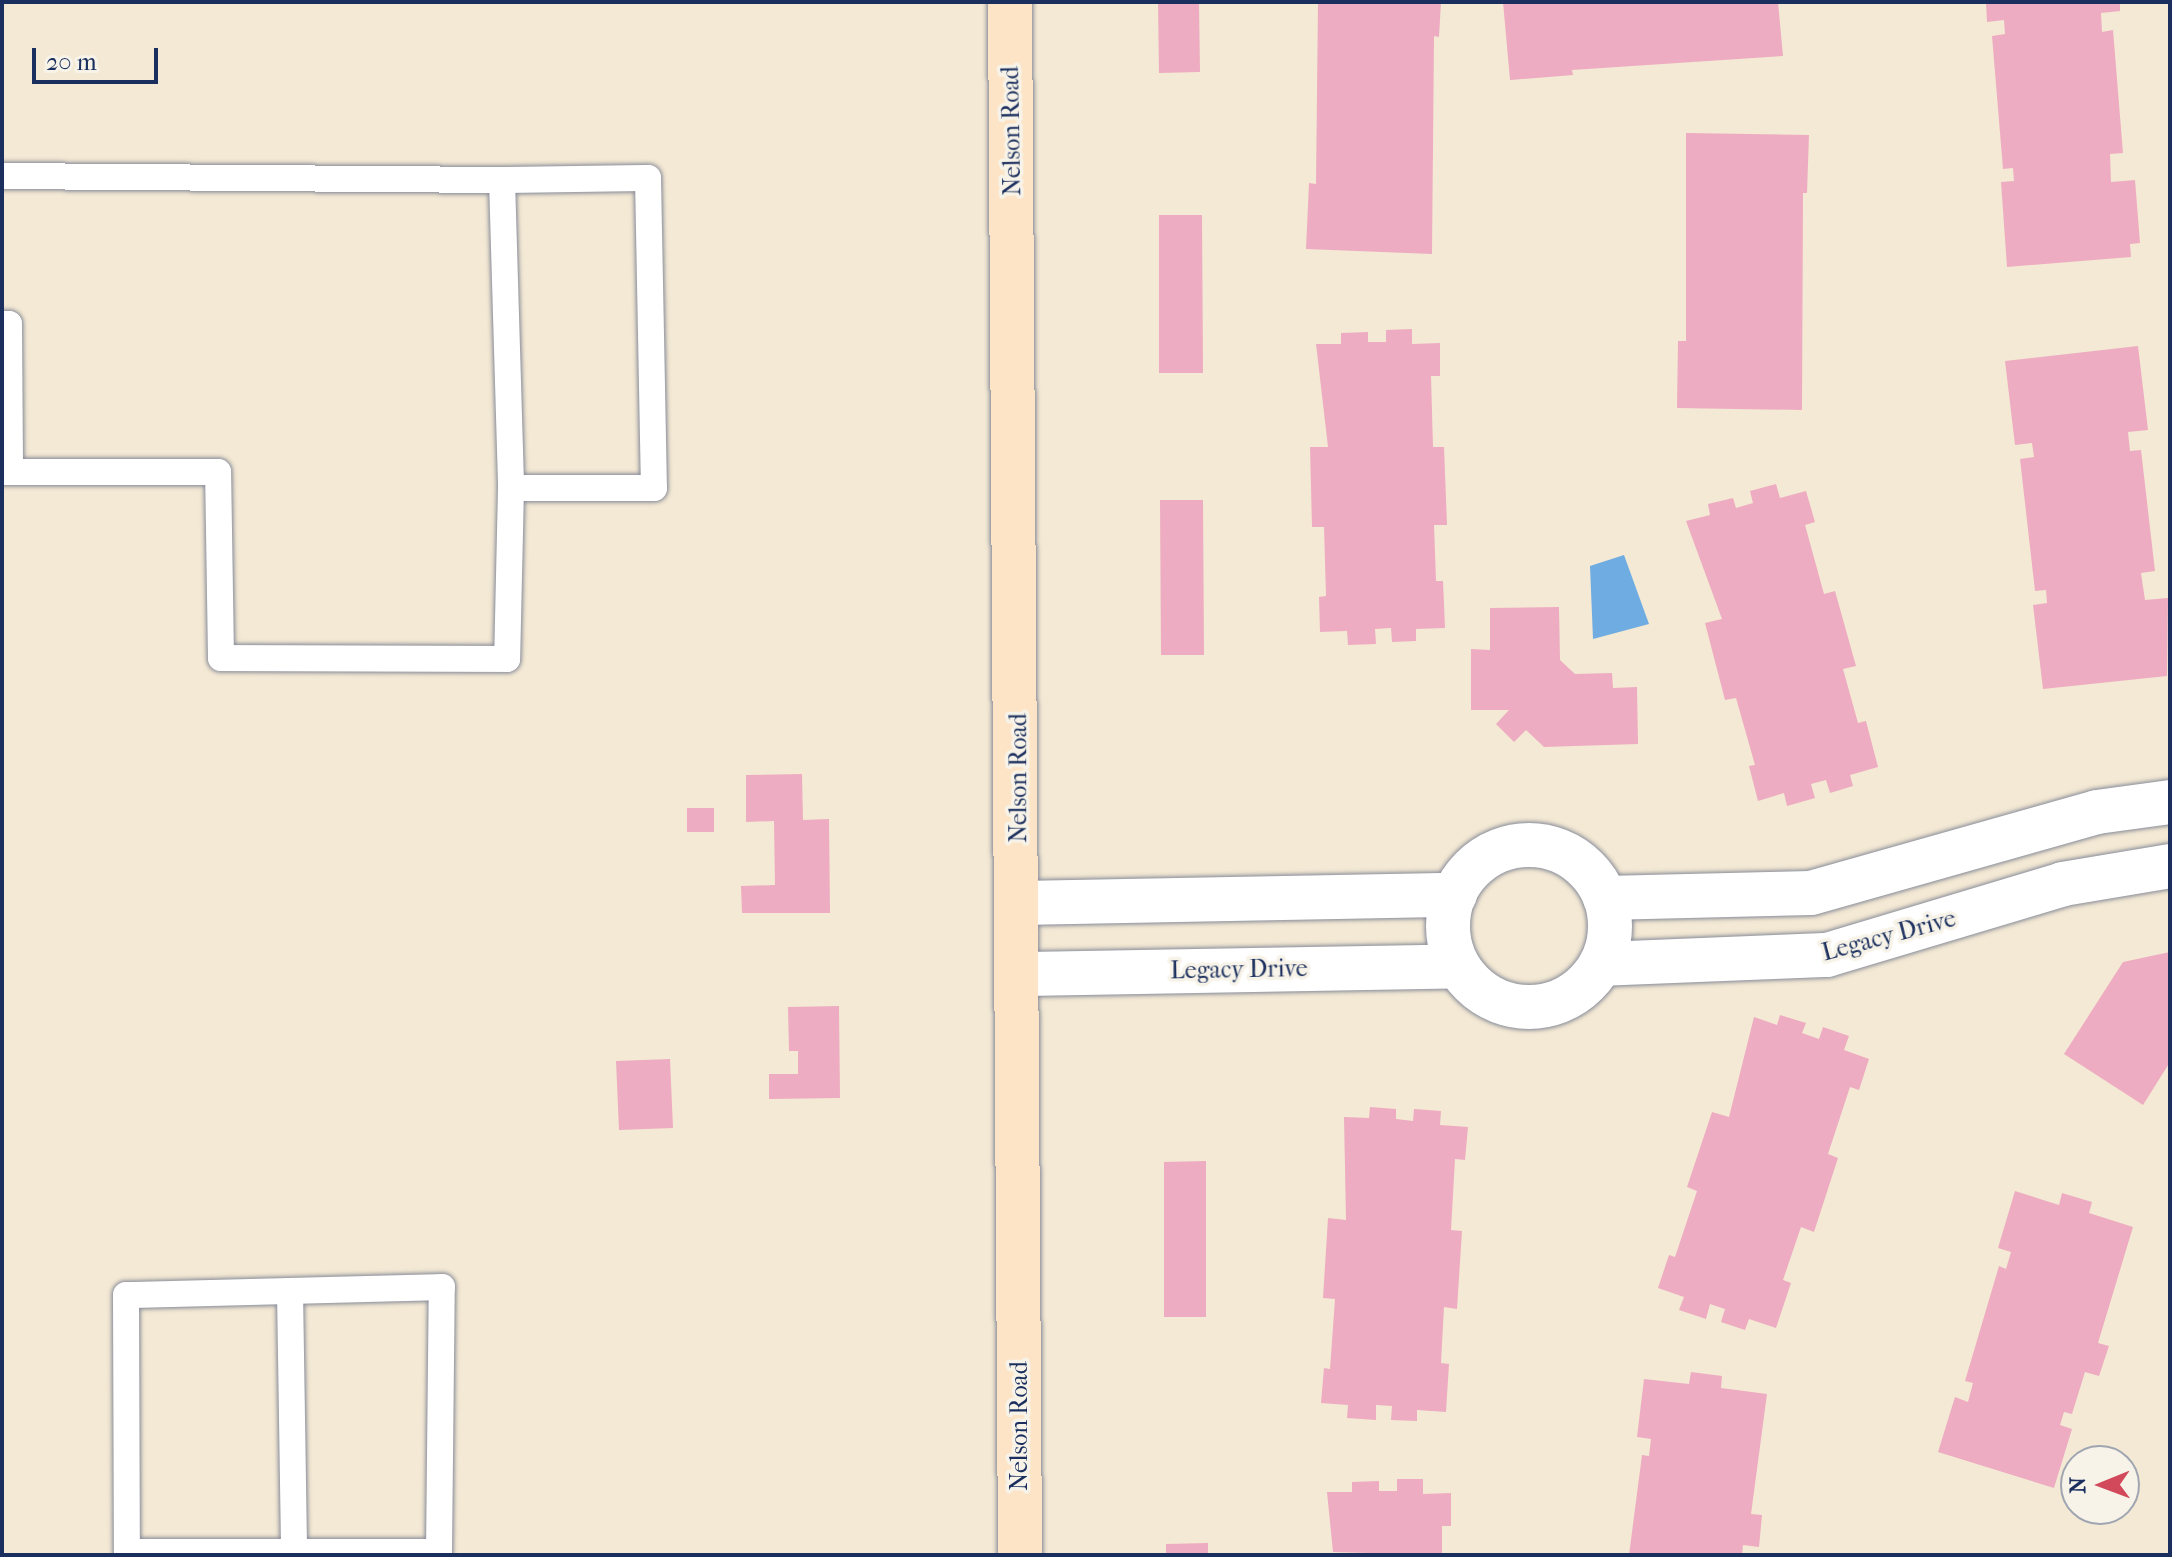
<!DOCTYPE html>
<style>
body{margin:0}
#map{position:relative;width:2172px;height:1557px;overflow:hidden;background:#f4e9d4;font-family:"IM FELL French Canon",serif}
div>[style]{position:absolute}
.water>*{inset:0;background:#6face1}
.building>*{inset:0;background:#edacc1}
.roads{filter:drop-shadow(0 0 2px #888c99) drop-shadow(0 0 2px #888c99)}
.service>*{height:26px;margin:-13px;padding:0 13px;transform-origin:13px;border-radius:13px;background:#fff}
.minor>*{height:44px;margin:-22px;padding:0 22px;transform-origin:22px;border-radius:22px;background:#fff}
.minor>.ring{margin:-22px;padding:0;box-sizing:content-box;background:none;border:44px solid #fff;border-radius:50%}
.secondary>*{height:44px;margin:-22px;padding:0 22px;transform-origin:22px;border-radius:22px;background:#fee4c6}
span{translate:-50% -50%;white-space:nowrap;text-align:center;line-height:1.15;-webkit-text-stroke:7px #f7f3e8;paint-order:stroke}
.street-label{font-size:24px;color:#1b2f5e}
.frame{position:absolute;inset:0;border:4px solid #1b2f5e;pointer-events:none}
.north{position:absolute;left:2060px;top:1445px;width:80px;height:80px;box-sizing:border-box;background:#f7f3e8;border:2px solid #9fa5b1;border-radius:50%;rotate:269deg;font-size:22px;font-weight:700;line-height:32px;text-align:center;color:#1b2f5e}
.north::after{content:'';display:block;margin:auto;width:28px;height:36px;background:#d1495b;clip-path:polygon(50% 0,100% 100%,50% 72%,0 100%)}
.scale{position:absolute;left:32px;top:48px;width:126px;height:36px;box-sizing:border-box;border:4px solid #1b2f5e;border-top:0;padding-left:10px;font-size:24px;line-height:28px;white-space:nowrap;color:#1b2f5e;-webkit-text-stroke:6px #f7f3e8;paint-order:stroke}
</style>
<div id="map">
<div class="water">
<i style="clip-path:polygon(1624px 555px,1649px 624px,1593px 639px,1590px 566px)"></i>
</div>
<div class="building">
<i style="clip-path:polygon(1158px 2px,1199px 2px,1200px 72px,1159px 73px)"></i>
<i style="clip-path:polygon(1318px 2px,1441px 2px,1439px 37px,1434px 36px,1432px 254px,1306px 249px,1309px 183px,1316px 184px)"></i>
<i style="clip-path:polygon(1503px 2px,1778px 2px,1783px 56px,1572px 70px,1573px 75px,1510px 80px)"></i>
<i style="clip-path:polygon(1986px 2px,2120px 2px,2120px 11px,2101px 13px,2102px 32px,2113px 30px,2123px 153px,2110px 154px,2111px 182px,2135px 180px,2140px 243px,2130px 244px,2131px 257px,2007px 267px,2001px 182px,2014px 181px,2013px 168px,2003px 169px,1992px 36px,2005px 34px,2004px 20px,1987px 22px)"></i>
<i style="clip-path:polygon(1686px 133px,1809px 135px,1807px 193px,1803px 193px,1802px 410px,1677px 408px,1678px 341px,1686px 341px)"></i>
<i style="clip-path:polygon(1159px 215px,1202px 215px,1203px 373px,1159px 373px)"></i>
<i style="clip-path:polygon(1412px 329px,1412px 344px,1440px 343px,1440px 376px,1431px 376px,1433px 447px,1444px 447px,1447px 525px,1434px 525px,1436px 581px,1443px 581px,1445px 628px,1416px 629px,1416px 641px,1392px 642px,1391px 628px,1375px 629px,1376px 644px,1348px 645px,1347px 631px,1320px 632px,1319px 597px,1326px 596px,1324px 527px,1312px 527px,1310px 447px,1328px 447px,1316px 344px,1341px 344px,1341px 333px,1368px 332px,1368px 342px,1386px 342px,1386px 330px)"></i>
<i style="clip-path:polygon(2138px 346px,2148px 430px,2128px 432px,2130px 451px,2141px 450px,2155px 571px,2141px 573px,2145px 600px,2168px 598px,2167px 676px,2043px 689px,2033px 605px,2047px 603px,2046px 590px,2035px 591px,2020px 459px,2034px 457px,2032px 443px,2015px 445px,2005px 361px)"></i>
<i style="clip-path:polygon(1776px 484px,1780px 498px,1806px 491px,1815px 522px,1805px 525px,1824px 594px,1835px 591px,1856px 666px,1843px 669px,1858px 723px,1866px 721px,1878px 767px,1850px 775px,1853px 786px,1830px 793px,1826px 780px,1811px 784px,1815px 798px,1787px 806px,1784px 793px,1758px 801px,1749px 766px,1755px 765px,1736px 698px,1725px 700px,1705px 623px,1722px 619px,1686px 521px,1710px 515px,1708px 504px,1733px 498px,1736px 508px,1753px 503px,1750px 491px)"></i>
<i style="clip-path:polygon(1160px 500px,1203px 500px,1204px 655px,1161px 655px)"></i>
<i style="clip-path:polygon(1559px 607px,1560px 660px,1575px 674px,1612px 673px,1613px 688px,1637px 687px,1638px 744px,1544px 747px,1526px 730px,1514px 742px,1496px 724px,1509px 710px,1471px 710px,1471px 649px,1490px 650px,1490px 608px)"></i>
<i style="clip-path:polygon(802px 774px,803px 820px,829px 819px,830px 913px,742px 913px,741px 886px,775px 885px,774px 821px,746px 822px,746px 775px)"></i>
<i style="clip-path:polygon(687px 808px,714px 808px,714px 832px,687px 832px)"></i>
<i style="clip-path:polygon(2170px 952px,2170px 1062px,2143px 1105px,2064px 1054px,2123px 962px)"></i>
<i style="clip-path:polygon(839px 1006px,840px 1098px,769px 1099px,769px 1074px,798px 1074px,798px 1051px,789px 1051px,788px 1007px)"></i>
<i style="clip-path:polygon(1780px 1015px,1806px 1023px,1802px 1033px,1819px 1039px,1823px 1027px,1849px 1036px,1844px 1050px,1869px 1059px,1859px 1090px,1850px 1087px,1828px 1154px,1838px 1158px,1814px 1232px,1801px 1227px,1783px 1280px,1791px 1283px,1776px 1328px,1749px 1319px,1745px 1330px,1721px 1322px,1725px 1309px,1710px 1304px,1706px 1319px,1679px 1310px,1684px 1297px,1658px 1288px,1669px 1255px,1675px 1257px,1697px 1191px,1687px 1187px,1712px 1112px,1729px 1117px,1754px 1017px,1777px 1025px)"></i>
<i style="clip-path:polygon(670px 1059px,673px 1128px,619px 1130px,616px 1061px)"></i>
<i style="clip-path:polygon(1370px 1107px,1396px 1109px,1396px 1119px,1413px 1121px,1414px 1109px,1441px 1111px,1440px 1125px,1468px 1127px,1465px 1160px,1455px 1159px,1451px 1230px,1462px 1231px,1457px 1309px,1444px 1307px,1441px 1363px,1449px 1364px,1446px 1412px,1417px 1410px,1417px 1421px,1391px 1420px,1392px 1406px,1376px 1405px,1376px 1420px,1347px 1418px,1348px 1405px,1321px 1403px,1324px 1368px,1330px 1369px,1335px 1299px,1323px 1298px,1328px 1218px,1346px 1220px,1344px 1117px,1369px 1118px)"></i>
<i style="clip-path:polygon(1206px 1161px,1206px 1317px,1164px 1317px,1164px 1162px)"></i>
<i style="clip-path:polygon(2015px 1191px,2059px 1205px,2062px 1193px,2092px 1202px,2089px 1213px,2133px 1227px,2098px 1343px,2109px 1346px,2099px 1376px,2085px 1372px,2072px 1414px,2064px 1412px,2060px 1425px,2072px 1429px,2054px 1488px,1938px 1452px,1955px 1397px,1968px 1402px,1973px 1383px,1965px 1381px,1999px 1266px,2006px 1269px,2011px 1252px,1998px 1248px)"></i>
<i style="clip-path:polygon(1691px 1372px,1722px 1376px,1721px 1388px,1767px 1394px,1751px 1514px,1762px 1515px,1759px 1547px,1743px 1545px,1742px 1555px,1629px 1555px,1642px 1455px,1649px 1456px,1651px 1439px,1637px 1437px,1644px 1379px,1689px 1384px)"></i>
<i style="clip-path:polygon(1397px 1479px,1423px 1479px,1423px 1494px,1451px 1493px,1451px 1526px,1442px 1526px,1442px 1555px,1333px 1552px,1327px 1492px,1352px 1492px,1352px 1482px,1379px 1481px,1379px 1491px,1397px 1491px)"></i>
<i style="clip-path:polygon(1208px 1543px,1208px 1555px,1166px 1555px,1166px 1544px)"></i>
</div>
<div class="roads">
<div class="service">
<i style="left:2px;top:176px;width:500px;rotate:0.46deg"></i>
<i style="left:502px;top:180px;width:308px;rotate:88.3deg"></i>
<i style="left:511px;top:488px;width:171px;rotate:91.3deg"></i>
<i style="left:507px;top:659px;width:286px;rotate:-179.8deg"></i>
<i style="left:221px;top:658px;width:186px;rotate:-90.9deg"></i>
<i style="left:218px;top:472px;width:216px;rotate:180deg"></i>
<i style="left:502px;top:180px;width:146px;rotate:-0.8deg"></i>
<i style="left:648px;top:178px;width:310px;rotate:88.9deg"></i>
<i style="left:654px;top:488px;width:143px;rotate:180deg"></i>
<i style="left:2px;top:324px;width:7px"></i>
<i style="left:9px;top:324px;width:148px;rotate:89.6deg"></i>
<i style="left:290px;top:1291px;width:261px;rotate:89.1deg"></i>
<i style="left:127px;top:1552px;width:312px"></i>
<i style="left:439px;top:1552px;width:265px;rotate:-89.4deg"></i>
<i style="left:442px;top:1287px;width:316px;rotate:178.5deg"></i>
<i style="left:126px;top:1295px;width:257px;rotate:89.8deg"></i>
<i style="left:127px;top:1552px;width:3px;rotate:90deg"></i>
</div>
<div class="minor">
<i class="ring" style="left:1448px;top:845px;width:118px;height:118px"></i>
<i style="left:1605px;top:898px;width:206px;rotate:-1.4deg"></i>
<i style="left:1811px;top:893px;width:297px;rotate:-15.8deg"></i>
<i style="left:2097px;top:812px;width:74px;rotate:-7.8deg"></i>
<i style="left:1020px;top:903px;width:435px;rotate:-1.1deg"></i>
<i style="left:1601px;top:964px;width:226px;rotate:-2.3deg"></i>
<i style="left:1827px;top:955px;width:246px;rotate:-16.7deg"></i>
<i style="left:2063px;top:884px;width:109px;rotate:-9.5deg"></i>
<i style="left:1020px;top:974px;width:438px;rotate:-1deg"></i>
</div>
<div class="secondary">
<i style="left:1010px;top:2px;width:1553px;rotate:89.63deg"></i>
</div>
</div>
<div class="street-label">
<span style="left:1012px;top:131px;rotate:-91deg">Nelson Road</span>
<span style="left:1019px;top:778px;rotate:-90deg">Nelson Road</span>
<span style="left:1889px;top:936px;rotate:-15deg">Legacy Drive</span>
<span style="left:1239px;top:970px;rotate:-1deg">Legacy Drive</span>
<span style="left:1020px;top:1426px;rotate:-90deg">Nelson Road</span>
</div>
<div class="frame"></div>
<div class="north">N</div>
<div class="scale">20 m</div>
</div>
